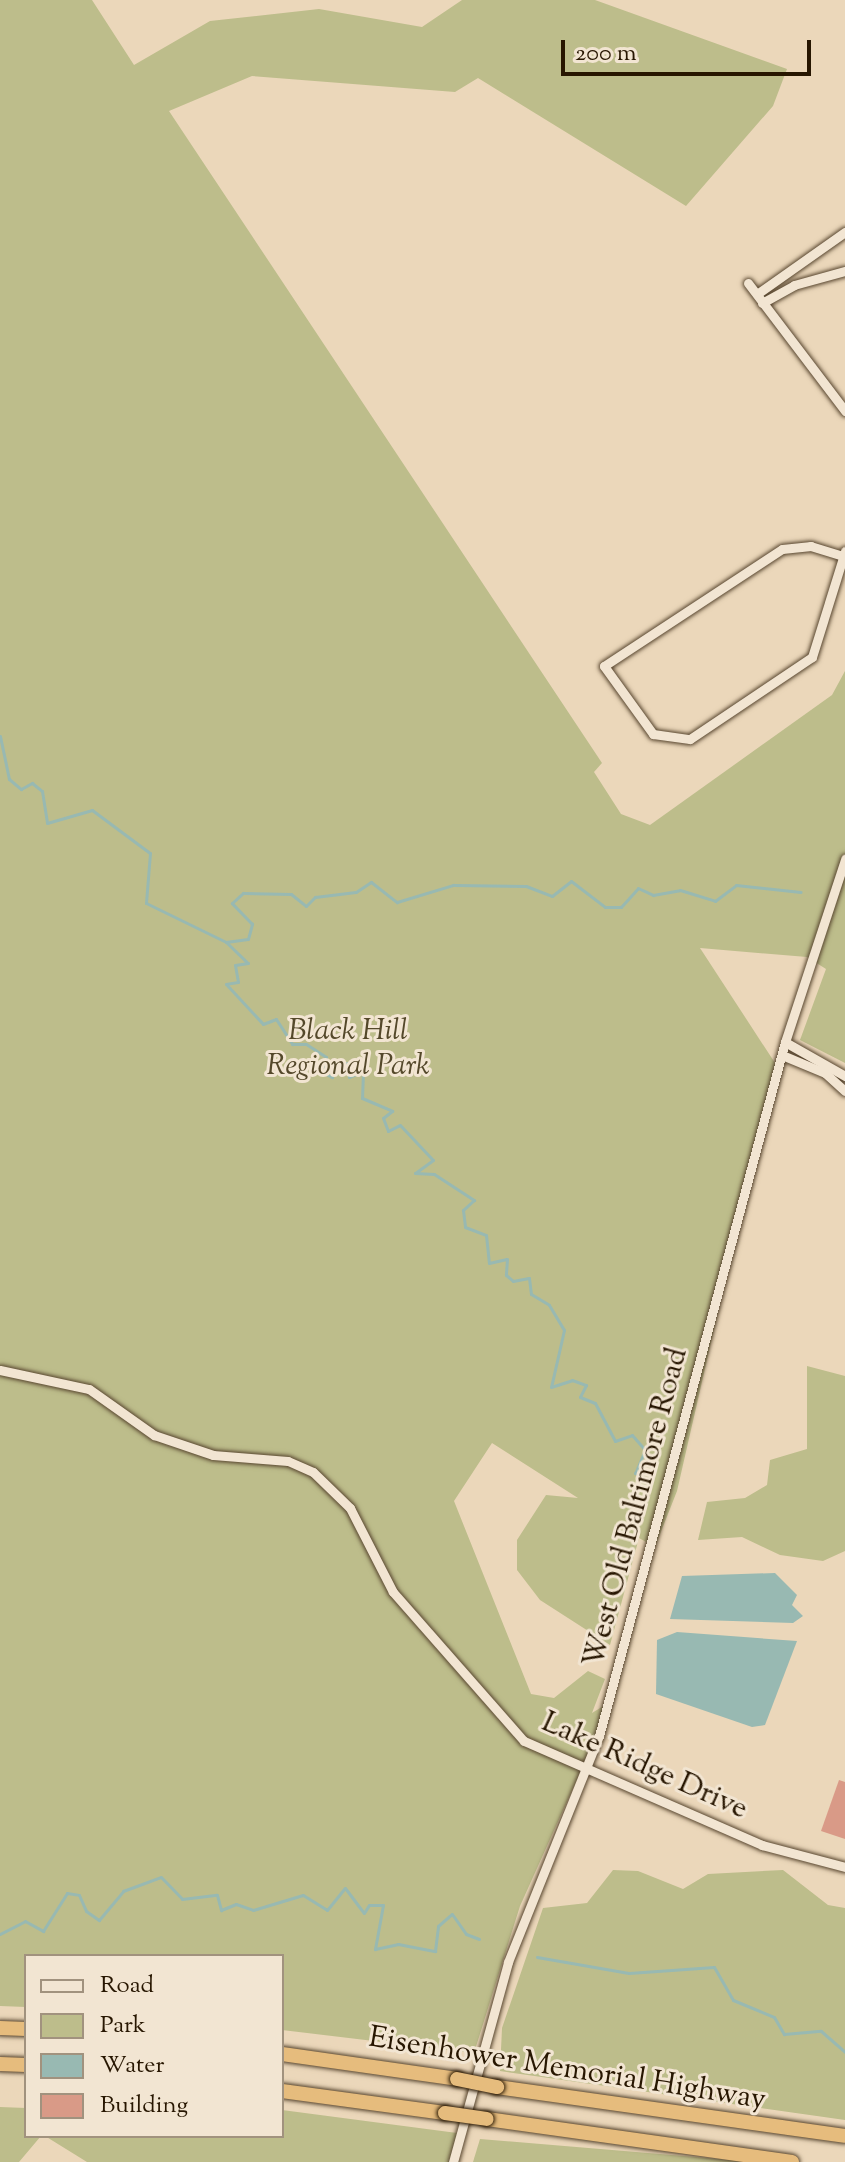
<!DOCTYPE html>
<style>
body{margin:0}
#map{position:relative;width:845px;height:2162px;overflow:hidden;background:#ebd7ba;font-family:"Sorts Mill Goudy",serif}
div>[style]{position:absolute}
.green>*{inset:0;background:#bdbd8b}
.water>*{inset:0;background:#98b9b2}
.stream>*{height:3px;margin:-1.5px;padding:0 1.5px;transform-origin:1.5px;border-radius:1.5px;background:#98b9b2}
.building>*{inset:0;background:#d99a87}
.roads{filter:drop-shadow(0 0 2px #58462f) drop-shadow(0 0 2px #58462f)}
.minor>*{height:9px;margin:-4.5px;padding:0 4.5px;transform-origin:4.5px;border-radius:4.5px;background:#f2e5d2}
.highway>*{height:14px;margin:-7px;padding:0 7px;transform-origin:7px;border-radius:7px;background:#e6bc7d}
.bridges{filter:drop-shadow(0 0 2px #271601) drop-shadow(0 0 2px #271601)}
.highway-bridge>*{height:14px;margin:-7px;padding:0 7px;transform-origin:7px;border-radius:7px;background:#e6bc7d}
span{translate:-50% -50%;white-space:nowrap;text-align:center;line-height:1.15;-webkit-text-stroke:6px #f2e5d2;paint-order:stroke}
.park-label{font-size:30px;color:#54482a;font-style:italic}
.street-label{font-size:30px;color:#271601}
.legend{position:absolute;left:24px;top:1954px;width:260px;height:184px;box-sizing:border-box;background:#f2e5d2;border:2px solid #a1927e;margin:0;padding:10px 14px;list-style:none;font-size:24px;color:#271601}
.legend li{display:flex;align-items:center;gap:16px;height:40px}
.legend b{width:40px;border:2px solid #a1927e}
.scale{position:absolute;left:561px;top:40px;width:250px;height:36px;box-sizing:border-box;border:4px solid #271601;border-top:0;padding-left:10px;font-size:24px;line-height:28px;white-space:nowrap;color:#271601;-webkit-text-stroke:6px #f2e5d2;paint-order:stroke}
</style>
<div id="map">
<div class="green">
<i style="clip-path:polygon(0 0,92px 0,134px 65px,210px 21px,319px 9px,422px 27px,462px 0,595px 0,787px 69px,773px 106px,686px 206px,478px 78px,455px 92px,252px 76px,169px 111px,602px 763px,594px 772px,621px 814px,650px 825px,832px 695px,845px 671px,845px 1063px,800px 1040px,826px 969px,807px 957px,700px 948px,775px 1063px,677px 1491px,655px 1547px,639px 1538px,610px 1645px,540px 1600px,517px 1570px,517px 1540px,546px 1495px,578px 1498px,492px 1443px,454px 1501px,531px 1694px,554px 1698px,588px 1671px,605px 1679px,592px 1713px,605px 1705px,593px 1744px,520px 1906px,474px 2053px,282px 2030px,282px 1956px,26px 1956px,26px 2007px,0 2006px)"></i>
<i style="clip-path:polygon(807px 1366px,845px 1376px,845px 1551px,823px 1561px,780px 1555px,742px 1537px,698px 1540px,707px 1502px,745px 1498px,767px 1485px,770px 1460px,807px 1449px)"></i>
<i style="clip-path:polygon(613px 1870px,638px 1871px,683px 1889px,708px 1874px,783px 1870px,828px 1905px,845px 1908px,845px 2120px,500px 2071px,502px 2028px,543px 1908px,587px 1903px)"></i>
<i style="clip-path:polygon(0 2107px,26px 2108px,26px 2136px,41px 2136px,19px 2162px,0 2162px)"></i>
<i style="clip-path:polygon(282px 2110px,457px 2133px,449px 2162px,87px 2162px,45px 2136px,282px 2136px)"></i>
<i style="clip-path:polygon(480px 2139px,755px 2162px,473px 2162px)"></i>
</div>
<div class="water">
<i style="clip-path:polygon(775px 1573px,797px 1595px,792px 1605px,803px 1616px,793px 1623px,670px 1619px,682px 1576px)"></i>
<i style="clip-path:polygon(677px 1632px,797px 1641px,765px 1725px,752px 1727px,656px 1694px,657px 1640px)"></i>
</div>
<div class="stream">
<i style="left:0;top:736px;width:44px;rotate:78.2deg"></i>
<i style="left:9px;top:779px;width:16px;rotate:40deg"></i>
<i style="left:21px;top:789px;width:13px;rotate:-29deg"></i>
<i style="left:32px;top:783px;width:13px;rotate:39deg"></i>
<i style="left:42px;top:791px;width:32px;rotate:81deg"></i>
<i style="left:47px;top:823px;width:47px;rotate:-16.1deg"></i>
<i style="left:92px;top:810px;width:72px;rotate:36.6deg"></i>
<i style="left:150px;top:853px;width:50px;rotate:94.6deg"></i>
<i style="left:146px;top:903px;width:89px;rotate:26deg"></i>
<i style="left:226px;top:942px;width:30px;rotate:44deg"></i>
<i style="left:248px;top:963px;width:13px;rotate:171deg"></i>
<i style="left:235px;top:965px;width:17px;rotate:80deg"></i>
<i style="left:238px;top:982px;width:12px;rotate:171deg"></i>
<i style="left:226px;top:984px;width:54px;rotate:47.2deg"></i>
<i style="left:263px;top:1024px;width:14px;rotate:-21deg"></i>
<i style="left:276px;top:1019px;width:30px;rotate:57deg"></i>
<i style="left:292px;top:1044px;width:14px"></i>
<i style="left:306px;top:1044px;width:24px;rotate:33deg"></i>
<i style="left:326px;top:1057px;width:16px;rotate:97deg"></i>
<i style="left:324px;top:1073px;width:9px;rotate:27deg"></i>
<i style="left:332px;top:1077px;width:15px;rotate:-74deg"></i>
<i style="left:336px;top:1063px;width:11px"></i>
<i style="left:347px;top:1063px;width:14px;rotate:82deg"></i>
<i style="left:349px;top:1077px;width:15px;rotate:-23deg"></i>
<i style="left:363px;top:1071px;width:27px;rotate:92deg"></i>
<i style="left:362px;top:1098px;width:33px;rotate:23deg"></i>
<i style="left:392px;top:1111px;width:11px;rotate:142deg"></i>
<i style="left:383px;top:1118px;width:14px;rotate:69deg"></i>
<i style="left:388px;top:1131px;width:13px;rotate:-27deg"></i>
<i style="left:400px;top:1125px;width:48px;rotate:46.7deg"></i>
<i style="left:433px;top:1160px;width:22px;rotate:144deg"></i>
<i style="left:415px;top:1173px;width:19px;rotate:3deg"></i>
<i style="left:434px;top:1174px;width:48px;rotate:33deg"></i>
<i style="left:474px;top:1200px;width:15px;rotate:138deg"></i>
<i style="left:463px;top:1210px;width:17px;rotate:83deg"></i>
<i style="left:465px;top:1227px;width:22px;rotate:21deg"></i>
<i style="left:486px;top:1235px;width:28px;rotate:84deg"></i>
<i style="left:489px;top:1263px;width:18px;rotate:-13deg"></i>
<i style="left:507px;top:1259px;width:16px;rotate:94deg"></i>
<i style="left:506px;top:1275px;width:9px;rotate:41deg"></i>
<i style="left:513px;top:1281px;width:16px;rotate:-11deg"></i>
<i style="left:529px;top:1278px;width:16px;rotate:83deg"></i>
<i style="left:531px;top:1294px;width:21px;rotate:31deg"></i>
<i style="left:549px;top:1305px;width:29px;rotate:59deg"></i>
<i style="left:564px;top:1330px;width:58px;rotate:102.8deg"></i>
<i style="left:551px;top:1387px;width:22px;rotate:-18deg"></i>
<i style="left:572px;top:1380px;width:15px;rotate:20deg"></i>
<i style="left:586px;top:1385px;width:13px;rotate:117deg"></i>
<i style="left:580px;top:1397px;width:16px;rotate:22deg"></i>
<i style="left:595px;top:1403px;width:43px;rotate:62.2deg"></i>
<i style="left:615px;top:1441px;width:18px;rotate:-19deg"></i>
<i style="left:632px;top:1435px;width:20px;rotate:49deg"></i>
<i style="left:645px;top:1450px;width:25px;rotate:113deg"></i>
<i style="left:635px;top:1473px;width:15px;rotate:28deg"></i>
<i style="left:226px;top:942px;width:22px;rotate:-8deg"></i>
<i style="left:248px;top:939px;width:16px;rotate:-75deg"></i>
<i style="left:252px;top:924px;width:29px;rotate:-134deg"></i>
<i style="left:232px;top:903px;width:15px;rotate:-42deg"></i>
<i style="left:243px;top:893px;width:48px;rotate:1.2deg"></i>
<i style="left:291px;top:894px;width:19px;rotate:39deg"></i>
<i style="left:306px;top:906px;width:13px;rotate:-45deg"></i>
<i style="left:315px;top:897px;width:41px;rotate:-7deg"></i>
<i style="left:356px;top:892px;width:18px;rotate:-34deg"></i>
<i style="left:371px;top:882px;width:33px;rotate:38deg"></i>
<i style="left:397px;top:902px;width:59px;rotate:-16.9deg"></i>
<i style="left:453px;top:885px;width:73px;rotate:0.8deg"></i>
<i style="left:526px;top:886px;width:28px;rotate:21deg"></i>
<i style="left:552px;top:896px;width:24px;rotate:-38deg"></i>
<i style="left:571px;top:881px;width:43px;rotate:37.4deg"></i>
<i style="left:605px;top:907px;width:16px"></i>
<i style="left:621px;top:907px;width:25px;rotate:-48deg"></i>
<i style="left:638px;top:888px;width:17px;rotate:25deg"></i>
<i style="left:653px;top:895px;width:27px;rotate:-10deg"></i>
<i style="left:680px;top:890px;width:37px;rotate:17deg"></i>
<i style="left:715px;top:901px;width:26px;rotate:-37deg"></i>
<i style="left:736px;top:885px;width:65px;rotate:6.1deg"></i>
<i style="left:0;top:1934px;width:28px;rotate:-27deg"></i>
<i style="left:25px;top:1921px;width:21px;rotate:29deg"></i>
<i style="left:43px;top:1931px;width:45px;rotate:-57.7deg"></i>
<i style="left:67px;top:1893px;width:12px;rotate:9deg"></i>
<i style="left:79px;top:1895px;width:17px;rotate:66deg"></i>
<i style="left:86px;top:1911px;width:16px;rotate:35deg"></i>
<i style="left:99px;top:1920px;width:38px;rotate:-50deg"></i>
<i style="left:123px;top:1891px;width:40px;rotate:-20.2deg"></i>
<i style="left:161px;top:1877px;width:30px;rotate:46deg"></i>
<i style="left:182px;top:1899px;width:35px;rotate:-7deg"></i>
<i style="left:217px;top:1895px;width:16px;rotate:75deg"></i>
<i style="left:221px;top:1910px;width:16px;rotate:-22deg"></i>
<i style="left:236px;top:1904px;width:18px;rotate:19deg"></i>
<i style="left:253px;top:1910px;width:52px;rotate:-16.7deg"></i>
<i style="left:303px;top:1895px;width:28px;rotate:32deg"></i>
<i style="left:327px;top:1910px;width:28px;rotate:-51deg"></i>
<i style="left:345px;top:1888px;width:31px;rotate:53deg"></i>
<i style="left:364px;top:1913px;width:9px;rotate:-58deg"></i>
<i style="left:369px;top:1905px;width:14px"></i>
<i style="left:383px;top:1905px;width:45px;rotate:100.3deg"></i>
<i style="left:375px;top:1949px;width:24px;rotate:-12deg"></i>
<i style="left:398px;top:1944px;width:38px;rotate:11deg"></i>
<i style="left:435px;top:1951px;width:25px;rotate:-83deg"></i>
<i style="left:438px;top:1926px;width:18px;rotate:-41deg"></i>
<i style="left:452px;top:1914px;width:24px;rotate:55deg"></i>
<i style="left:466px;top:1934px;width:14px;rotate:21deg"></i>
<i style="left:537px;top:1957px;width:93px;rotate:9.9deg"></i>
<i style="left:629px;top:1973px;width:85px;rotate:-4deg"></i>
<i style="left:714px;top:1967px;width:38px;rotate:60deg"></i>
<i style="left:733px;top:2000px;width:44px;rotate:22.5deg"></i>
<i style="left:774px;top:2017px;width:20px;rotate:60deg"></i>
<i style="left:784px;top:2034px;width:37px;rotate:-5deg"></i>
<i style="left:821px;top:2031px;width:32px;rotate:41deg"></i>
</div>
<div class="building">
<i style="clip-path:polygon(839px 1780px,845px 1782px,845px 1839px,821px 1831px)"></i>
</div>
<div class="roads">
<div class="minor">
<i style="left:748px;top:283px;width:161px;rotate:52.8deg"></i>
<i style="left:757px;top:294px;width:108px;rotate:-35.2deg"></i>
<i style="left:762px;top:303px;width:37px;rotate:-29deg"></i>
<i style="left:794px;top:285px;width:53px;rotate:-15.4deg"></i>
<i style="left:843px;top:556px;width:34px;rotate:-163deg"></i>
<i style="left:811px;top:546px;width:29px;rotate:174deg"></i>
<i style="left:782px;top:549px;width:213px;rotate:146.7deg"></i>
<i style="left:604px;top:666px;width:84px;rotate:54.2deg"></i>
<i style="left:653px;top:734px;width:37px;rotate:8deg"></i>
<i style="left:690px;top:739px;width:147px;rotate:-33.9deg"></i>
<i style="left:812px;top:657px;width:111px;rotate:-72.7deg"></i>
<i style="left:785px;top:1042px;width:69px;rotate:29.5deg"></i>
<i style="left:782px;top:1055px;width:47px;rotate:22.7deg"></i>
<i style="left:825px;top:1073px;width:27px;rotate:42deg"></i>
<i style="left:0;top:1370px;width:91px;rotate:12.1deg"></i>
<i style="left:89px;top:1389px;width:80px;rotate:35.3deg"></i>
<i style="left:154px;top:1435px;width:62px;rotate:18.7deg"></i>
<i style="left:213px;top:1455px;width:75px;rotate:4.6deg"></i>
<i style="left:288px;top:1461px;width:27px;rotate:24deg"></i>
<i style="left:313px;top:1472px;width:52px;rotate:44.2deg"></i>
<i style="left:350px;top:1508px;width:94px;rotate:62.9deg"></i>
<i style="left:393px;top:1592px;width:198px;rotate:48.7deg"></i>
<i style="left:524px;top:1741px;width:260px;rotate:23.6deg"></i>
<i style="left:762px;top:1845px;width:86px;rotate:14.8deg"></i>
<i style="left:453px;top:2162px;width:207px;rotate:-74.6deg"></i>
<i style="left:508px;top:1962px;width:244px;rotate:-68.1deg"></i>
<i style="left:599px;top:1736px;width:718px;rotate:-75deg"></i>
<i style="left:785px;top:1042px;width:193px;rotate:-71.8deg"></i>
</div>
<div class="highway">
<i style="left:0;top:2028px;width:26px;rotate:2deg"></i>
<i style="left:282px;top:2054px;width:177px;rotate:8.1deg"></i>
<i style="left:0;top:2064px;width:26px;rotate:2deg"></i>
<i style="left:497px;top:2087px;width:351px;rotate:8deg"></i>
<i style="left:282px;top:2091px;width:164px;rotate:7.7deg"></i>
<i style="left:487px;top:2119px;width:308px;rotate:8deg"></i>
</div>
</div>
<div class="bridges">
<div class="highway-bridge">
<i style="left:457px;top:2079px;width:41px;rotate:11.3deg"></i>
<i style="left:445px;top:2113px;width:42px;rotate:8.1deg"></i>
</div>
</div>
<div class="park-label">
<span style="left:348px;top:1049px">Black Hill<br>Regional Park</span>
</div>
<div class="street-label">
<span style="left:637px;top:1508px;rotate:-75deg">West Old Baltimore Road</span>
<span style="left:644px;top:1767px;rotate:24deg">Lake Ridge Drive</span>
<span style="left:567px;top:2070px;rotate:9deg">Eisenhower Memorial Highway</span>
</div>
<ul class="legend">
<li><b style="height:10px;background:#f2e5d2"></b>Road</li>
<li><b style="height:22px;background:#bdbd8b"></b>Park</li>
<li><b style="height:22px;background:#98b9b2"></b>Water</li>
<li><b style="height:22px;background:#d99a87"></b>Building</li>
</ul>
<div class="scale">200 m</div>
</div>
